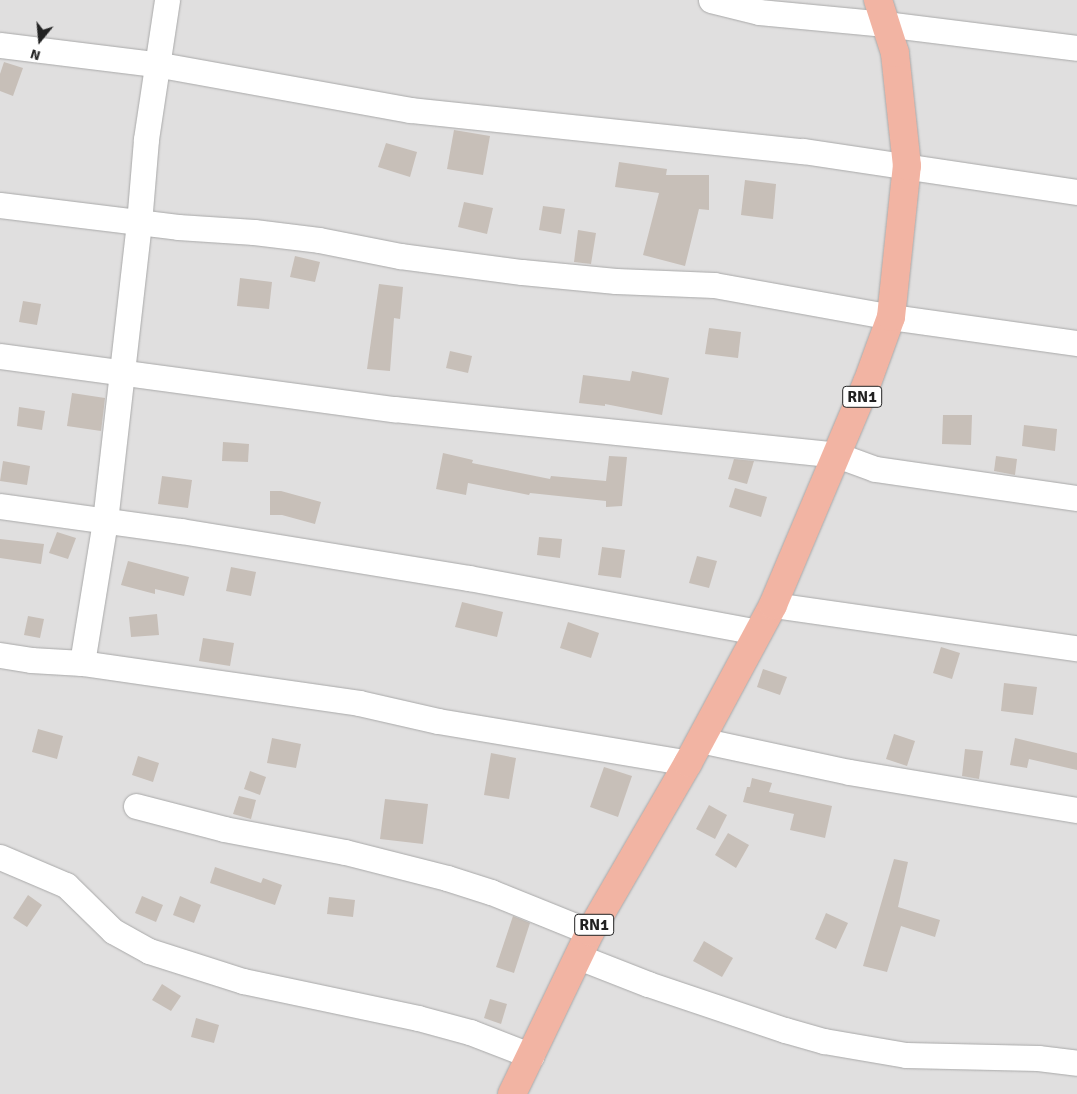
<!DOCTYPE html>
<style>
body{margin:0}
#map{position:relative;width:1077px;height:1094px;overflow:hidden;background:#f2efe9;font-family:Signika,sans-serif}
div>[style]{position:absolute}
.residential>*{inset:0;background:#e0dfdf}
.building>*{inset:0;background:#c7bfb8}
.roads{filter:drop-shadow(0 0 1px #a9a9a9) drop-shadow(0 0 1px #a9a9a9)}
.minor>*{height:25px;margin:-12.5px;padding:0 12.5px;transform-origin:12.5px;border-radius:12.5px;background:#fff}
.trunk>*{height:28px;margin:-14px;padding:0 14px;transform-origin:14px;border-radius:14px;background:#f2b4a3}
span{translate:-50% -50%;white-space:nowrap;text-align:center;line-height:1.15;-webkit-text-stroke:4px #fff;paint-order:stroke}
.shield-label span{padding:1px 4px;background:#fff;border:1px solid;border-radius:4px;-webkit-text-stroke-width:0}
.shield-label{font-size:16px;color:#222;font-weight:700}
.north{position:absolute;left:15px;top:15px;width:50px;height:50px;-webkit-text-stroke:4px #fff;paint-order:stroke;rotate:197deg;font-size:14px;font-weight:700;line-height:20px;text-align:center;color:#222}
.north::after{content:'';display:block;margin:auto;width:18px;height:22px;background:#222;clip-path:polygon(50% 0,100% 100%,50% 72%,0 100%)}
</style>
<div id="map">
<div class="residential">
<i style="clip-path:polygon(0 0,1077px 0,1077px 1094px,0 1094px)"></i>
</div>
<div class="building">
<i style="clip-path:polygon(4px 62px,23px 68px,13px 96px,0 91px,0 74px)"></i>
<i style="clip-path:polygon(454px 130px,490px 136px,483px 175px,447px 169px)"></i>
<i style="clip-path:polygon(386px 143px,417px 152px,410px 177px,378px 167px)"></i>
<i style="clip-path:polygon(619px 162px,667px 169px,666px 175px,709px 175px,709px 210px,699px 209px,685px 266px,643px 255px,659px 193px,615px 187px)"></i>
<i style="clip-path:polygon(745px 180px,776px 184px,773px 219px,741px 215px)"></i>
<i style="clip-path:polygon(464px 202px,493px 208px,487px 234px,458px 227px)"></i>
<i style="clip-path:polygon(543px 206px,565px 209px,561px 234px,539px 230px)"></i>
<i style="clip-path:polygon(578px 230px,596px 233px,591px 264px,574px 262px)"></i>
<i style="clip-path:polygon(295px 256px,320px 262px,315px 282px,290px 277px)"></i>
<i style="clip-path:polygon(240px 278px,272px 282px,269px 309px,237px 306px)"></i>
<i style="clip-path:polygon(379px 284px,403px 287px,400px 319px,394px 318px,390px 371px,367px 369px)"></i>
<i style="clip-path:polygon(23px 301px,41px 304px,37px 325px,19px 322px)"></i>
<i style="clip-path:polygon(709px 328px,741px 332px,738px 358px,705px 354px)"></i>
<i style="clip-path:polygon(450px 351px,472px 356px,468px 373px,446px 368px)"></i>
<i style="clip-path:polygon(632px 371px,669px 378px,662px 415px,605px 404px,605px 406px,579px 403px,583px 375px,630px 381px)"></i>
<i style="clip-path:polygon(72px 393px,105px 398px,101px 431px,67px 426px)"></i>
<i style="clip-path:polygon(19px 407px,45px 411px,42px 430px,17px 426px)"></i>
<i style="clip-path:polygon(943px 415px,972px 415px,971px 445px,942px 444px)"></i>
<i style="clip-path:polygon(1024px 425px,1057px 429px,1055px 451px,1022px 446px)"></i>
<i style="clip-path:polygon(223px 442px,249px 444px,248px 462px,222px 461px)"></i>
<i style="clip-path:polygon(443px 453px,473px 460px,472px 463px,550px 479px,551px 476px,606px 481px,609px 456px,627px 457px,622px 506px,606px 507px,606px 501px,530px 493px,529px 495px,468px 483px,466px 495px,436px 489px)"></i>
<i style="clip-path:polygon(996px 456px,1017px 459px,1015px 475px,994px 471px)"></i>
<i style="clip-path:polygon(734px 459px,754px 461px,747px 484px,728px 479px)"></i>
<i style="clip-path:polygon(3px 461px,30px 466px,27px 485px,0 481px)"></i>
<i style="clip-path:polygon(162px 476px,192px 480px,188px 508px,158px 504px)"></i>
<i style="clip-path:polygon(735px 488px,767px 497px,761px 517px,729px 507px)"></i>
<i style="clip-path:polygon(270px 491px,281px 491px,321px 502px,315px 524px,282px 515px,270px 515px)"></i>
<i style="clip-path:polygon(57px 532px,76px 538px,68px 559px,49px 553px)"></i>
<i style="clip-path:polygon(539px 537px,562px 539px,560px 558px,537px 555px)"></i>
<i style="clip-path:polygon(0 539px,44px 544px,41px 564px,0 558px)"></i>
<i style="clip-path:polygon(602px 547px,625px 550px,621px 578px,598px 575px)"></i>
<i style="clip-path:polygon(697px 556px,717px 561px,709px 588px,689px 583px)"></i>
<i style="clip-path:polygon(128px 561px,189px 577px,184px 596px,155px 589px,155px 594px,121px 585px)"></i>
<i style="clip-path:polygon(231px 567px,256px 572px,251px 596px,226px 591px)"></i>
<i style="clip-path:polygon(462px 602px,503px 612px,497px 637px,455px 627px)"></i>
<i style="clip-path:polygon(157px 614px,159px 635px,131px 637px,129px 617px)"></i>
<i style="clip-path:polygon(28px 616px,44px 619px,40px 638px,24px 635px)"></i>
<i style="clip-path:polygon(568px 622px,599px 633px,591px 658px,560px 648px)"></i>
<i style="clip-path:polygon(203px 638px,234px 643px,230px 666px,199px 661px)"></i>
<i style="clip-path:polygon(941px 647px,960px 653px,952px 679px,933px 673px)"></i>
<i style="clip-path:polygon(763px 669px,787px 677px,780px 695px,757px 687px)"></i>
<i style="clip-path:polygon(1004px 683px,1037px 687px,1033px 715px,1001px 711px)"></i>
<i style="clip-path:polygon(38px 729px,63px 736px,57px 759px,32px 752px)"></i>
<i style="clip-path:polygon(894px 734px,915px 741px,907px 766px,886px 759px)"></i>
<i style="clip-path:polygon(272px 738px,301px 744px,296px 768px,267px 763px)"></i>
<i style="clip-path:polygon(1015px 738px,1077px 753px,1077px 770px,1029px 759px,1027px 768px,1010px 765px)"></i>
<i style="clip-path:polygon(965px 749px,983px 751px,979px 779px,962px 776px)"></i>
<i style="clip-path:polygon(491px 753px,516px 758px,509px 799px,484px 795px)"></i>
<i style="clip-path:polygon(138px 756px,159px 763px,153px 782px,132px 775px)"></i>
<i style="clip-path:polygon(604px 767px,632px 776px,618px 817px,590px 807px)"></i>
<i style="clip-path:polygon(250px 771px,266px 777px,260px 795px,244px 789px)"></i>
<i style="clip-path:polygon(752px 778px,772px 783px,769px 792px,832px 806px,825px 838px,790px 830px,794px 814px,743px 802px,747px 787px,750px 787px)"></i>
<i style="clip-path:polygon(239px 796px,256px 800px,251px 819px,233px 814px)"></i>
<i style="clip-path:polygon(385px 799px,428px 804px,423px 844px,380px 839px)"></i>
<i style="clip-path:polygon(709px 805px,727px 815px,715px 839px,696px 829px)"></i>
<i style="clip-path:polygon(728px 833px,749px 845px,736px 868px,715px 855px)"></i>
<i style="clip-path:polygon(894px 859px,908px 862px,898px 907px,940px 920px,935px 937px,901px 926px,887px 972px,863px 966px)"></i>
<i style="clip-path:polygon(215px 867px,261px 883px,263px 878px,282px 885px,275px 905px,210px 883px)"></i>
<i style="clip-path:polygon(28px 895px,42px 905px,27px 927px,13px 918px)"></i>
<i style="clip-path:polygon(142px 896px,163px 905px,156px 922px,135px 913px)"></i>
<i style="clip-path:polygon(180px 896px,201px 905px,194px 923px,173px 915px)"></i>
<i style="clip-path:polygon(329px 897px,355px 900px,353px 917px,327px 914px)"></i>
<i style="clip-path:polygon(826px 913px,848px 923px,836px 949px,815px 939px)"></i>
<i style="clip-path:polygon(513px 916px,530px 923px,514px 973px,496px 967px)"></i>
<i style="clip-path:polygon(704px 941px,733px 958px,722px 977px,693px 961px)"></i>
<i style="clip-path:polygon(162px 984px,181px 996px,171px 1011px,152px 1000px)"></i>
<i style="clip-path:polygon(490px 999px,507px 1004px,501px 1024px,484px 1018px)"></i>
<i style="clip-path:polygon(196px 1018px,219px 1025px,214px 1043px,191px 1037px)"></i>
</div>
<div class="roads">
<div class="minor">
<i style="left:711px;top:0;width:49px;rotate:14deg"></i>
<i style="left:759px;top:12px;width:127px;rotate:5.4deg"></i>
<i style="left:885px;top:24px;width:193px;rotate:7.1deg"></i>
<i style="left:0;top:45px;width:156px;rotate:7deg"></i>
<i style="left:155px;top:64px;width:259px;rotate:10.2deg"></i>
<i style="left:410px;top:110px;width:395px;rotate:6deg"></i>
<i style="left:803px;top:151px;width:277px;rotate:8.5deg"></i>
<i style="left:0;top:205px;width:179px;rotate:7deg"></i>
<i style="left:178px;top:227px;width:76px;rotate:3.8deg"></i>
<i style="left:254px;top:232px;width:65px;rotate:7deg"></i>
<i style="left:319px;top:240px;width:83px;rotate:11.2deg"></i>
<i style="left:400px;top:256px;width:123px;rotate:7.5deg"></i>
<i style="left:522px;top:272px;width:94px;rotate:5.5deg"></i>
<i style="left:616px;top:281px;width:98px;rotate:2.3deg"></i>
<i style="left:714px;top:285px;width:180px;rotate:10.2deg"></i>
<i style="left:891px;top:317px;width:188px;rotate:8deg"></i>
<i style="left:0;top:356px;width:398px;rotate:7.7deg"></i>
<i style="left:394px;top:409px;width:445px;rotate:5.9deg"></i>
<i style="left:837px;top:455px;width:40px;rotate:20.2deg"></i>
<i style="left:875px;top:469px;width:204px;rotate:8.2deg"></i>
<i style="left:0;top:506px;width:183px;rotate:7.9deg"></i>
<i style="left:181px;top:531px;width:292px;rotate:9.3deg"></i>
<i style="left:469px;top:578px;width:294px;rotate:10.6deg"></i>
<i style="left:773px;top:605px;width:307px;rotate:8.1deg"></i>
<i style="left:0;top:655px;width:31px;rotate:9deg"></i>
<i style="left:31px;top:660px;width:51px;rotate:3.4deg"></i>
<i style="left:82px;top:663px;width:280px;rotate:8.2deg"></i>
<i style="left:359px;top:703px;width:81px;rotate:12.8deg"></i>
<i style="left:438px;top:721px;width:254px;rotate:9.5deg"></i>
<i style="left:82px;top:663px;width:144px;rotate:-80.8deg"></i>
<i style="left:105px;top:521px;width:300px;rotate:-83.5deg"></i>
<i style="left:139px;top:223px;width:84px;rotate:-85.2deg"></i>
<i style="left:146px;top:139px;width:141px;rotate:-81.4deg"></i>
<i style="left:700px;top:740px;width:152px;rotate:12.1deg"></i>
<i style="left:849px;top:772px;width:231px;rotate:9.5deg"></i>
<i style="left:136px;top:806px;width:91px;rotate:14.6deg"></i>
<i style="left:224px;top:829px;width:123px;rotate:10.8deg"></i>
<i style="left:345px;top:852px;width:105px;rotate:14.3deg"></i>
<i style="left:447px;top:878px;width:46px;rotate:17.7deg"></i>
<i style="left:491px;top:892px;width:107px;rotate:22deg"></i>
<i style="left:0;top:857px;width:72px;rotate:23deg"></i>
<i style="left:66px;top:885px;width:66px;rotate:44.4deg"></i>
<i style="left:113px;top:931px;width:41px;rotate:29.1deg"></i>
<i style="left:149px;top:951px;width:99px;rotate:17.7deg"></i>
<i style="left:243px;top:981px;width:179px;rotate:11.9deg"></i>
<i style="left:418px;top:1018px;width:54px;rotate:15.1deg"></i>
<i style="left:470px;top:1032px;width:66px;rotate:21.2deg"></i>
<i style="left:579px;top:957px;width:74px;rotate:21.4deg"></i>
<i style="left:648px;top:984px;width:145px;rotate:18.6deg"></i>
<i style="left:785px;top:1030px;width:41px;rotate:15.8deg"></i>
<i style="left:824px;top:1041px;width:83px;rotate:9.7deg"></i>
<i style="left:906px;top:1055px;width:132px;rotate:1.3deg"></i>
<i style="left:1038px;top:1058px;width:39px;rotate:7deg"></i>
</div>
<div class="trunk">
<i style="left:512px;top:1094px;width:180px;rotate:-64.3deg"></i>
<i style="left:590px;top:932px;width:195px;rotate:-59.9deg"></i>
<i style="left:688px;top:763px;width:179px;rotate:-61.7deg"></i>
<i style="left:773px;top:605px;width:241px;rotate:-67.1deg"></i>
<i style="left:867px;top:383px;width:70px;rotate:-70deg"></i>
<i style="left:891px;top:317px;width:152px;rotate:-84deg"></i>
<i style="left:907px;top:166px;width:114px;rotate:-96.1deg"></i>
<i style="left:895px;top:53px;width:56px;rotate:-107.8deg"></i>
</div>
</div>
<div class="shield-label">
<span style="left:862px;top:397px">RN1</span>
<span style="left:594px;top:925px">RN1</span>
</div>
<div class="north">N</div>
</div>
